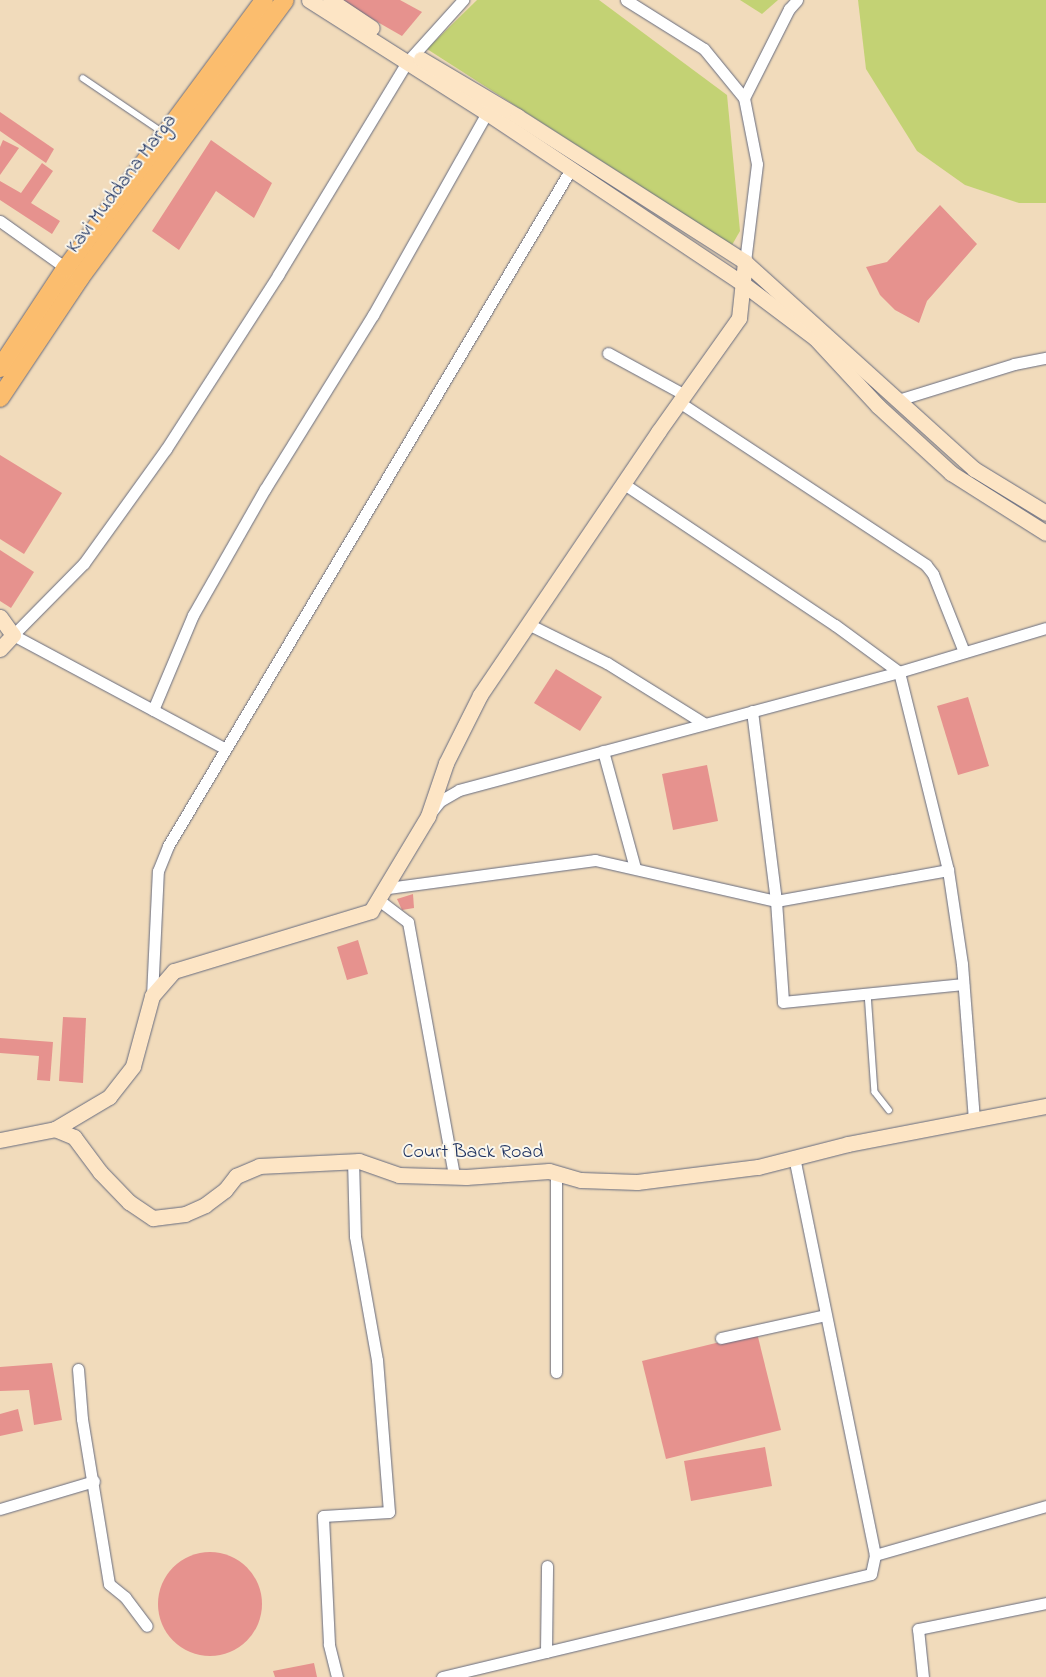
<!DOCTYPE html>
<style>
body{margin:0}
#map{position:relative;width:1046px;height:1677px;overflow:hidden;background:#f1dbbb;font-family:"Indie Flower",sans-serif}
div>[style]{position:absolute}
.green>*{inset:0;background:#c3d274}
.building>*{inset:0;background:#e6928e}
.round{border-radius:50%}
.roads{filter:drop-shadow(0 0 1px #666b7f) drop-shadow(0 0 1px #666b7f)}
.lane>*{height:5.5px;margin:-2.75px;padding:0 2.75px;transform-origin:2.75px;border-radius:2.75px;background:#fff}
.street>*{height:11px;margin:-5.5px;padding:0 5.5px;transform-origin:5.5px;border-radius:5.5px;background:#fff}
.secondary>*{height:15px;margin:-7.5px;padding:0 7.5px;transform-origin:7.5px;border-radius:7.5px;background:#fde5c5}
.primary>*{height:18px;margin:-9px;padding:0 9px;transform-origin:9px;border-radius:9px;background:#fbbd6e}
span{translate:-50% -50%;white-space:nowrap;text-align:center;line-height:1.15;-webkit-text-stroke:4px #fbf7ec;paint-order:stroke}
.street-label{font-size:20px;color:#1b2f5e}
</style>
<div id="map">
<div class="green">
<i style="clip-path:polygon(477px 0,599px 0,727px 95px,740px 231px,732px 245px,427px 49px)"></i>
<i style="clip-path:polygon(740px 0,778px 0,762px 14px)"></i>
<i style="clip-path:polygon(858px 0,1046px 0,1046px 203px,1019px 203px,965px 185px,917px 151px,866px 69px)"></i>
</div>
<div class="building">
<i style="clip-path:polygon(339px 0,400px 0,422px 12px,402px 36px)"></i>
<i style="clip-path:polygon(0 112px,54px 149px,46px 163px,0 131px)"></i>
<i style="clip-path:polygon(3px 140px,19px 148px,0 175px,0 147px)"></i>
<i style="clip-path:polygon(211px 140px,272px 183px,254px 218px,216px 191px,179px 250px,152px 231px)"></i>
<i style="clip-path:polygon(42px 163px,53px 171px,31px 203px,60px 221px,52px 234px,0 200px,0 181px,21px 193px)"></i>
<i style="clip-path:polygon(940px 205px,977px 244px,927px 301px,919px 323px,895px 310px,880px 295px,866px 267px,887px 262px)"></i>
<i style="clip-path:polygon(0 455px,62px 493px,24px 554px,0 539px)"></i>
<i style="clip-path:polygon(0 550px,34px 572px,11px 608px,0 601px)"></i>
<i style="clip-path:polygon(556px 669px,602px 697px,580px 731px,534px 703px)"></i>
<i style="clip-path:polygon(968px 697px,989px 766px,958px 775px,937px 706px)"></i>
<i style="clip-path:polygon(707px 765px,718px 821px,673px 830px,662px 774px)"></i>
<i style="clip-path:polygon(413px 894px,414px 908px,402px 910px,397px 899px)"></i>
<i style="clip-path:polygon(358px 940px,368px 974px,347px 980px,337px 947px)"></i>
<i style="clip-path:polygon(63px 1017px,86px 1018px,83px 1083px,59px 1081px)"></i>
<i style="clip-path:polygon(0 1038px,53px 1042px,50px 1081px,37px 1080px,39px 1056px,0 1053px)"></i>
<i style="clip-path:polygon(757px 1333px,781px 1430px,666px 1459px,642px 1361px)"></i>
<i style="clip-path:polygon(52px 1363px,62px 1420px,34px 1425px,29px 1390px,0 1391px,0 1367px)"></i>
<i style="clip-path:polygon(18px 1409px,23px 1431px,0 1436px,0 1414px)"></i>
<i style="clip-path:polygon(765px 1447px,772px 1486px,691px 1501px,684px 1461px)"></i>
<i class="round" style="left:158px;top:1552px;width:104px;height:104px"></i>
<i style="clip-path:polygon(314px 1663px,317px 1677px,275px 1677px,273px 1671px)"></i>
</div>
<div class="roads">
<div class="lane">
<i style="left:83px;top:78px;width:98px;rotate:34.2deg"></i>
<i style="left:868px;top:993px;width:99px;rotate:86deg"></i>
<i style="left:875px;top:1092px;width:23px;rotate:52deg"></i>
</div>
<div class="street">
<i style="left:626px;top:0;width:92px;rotate:32.1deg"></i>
<i style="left:704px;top:49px;width:63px;rotate:50.8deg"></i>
<i style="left:744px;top:98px;width:67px;rotate:78.9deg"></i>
<i style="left:757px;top:164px;width:99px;rotate:97deg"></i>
<i style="left:744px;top:98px;width:100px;rotate:-63.2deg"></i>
<i style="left:789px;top:9px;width:12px;rotate:-48deg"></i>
<i style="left:0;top:221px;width:81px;rotate:35.5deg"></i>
<i style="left:608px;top:353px;width:88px;rotate:28.6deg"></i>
<i style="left:898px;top:400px;width:121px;rotate:-17.2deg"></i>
<i style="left:1014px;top:364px;width:33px;rotate:-11deg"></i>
<i style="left:679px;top:402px;width:296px;rotate:33.4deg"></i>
<i style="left:926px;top:565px;width:11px;rotate:52deg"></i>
<i style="left:933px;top:574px;width:84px;rotate:68.3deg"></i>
<i style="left:624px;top:484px;width:254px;rotate:33.8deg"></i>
<i style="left:835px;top:625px;width:79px;rotate:36.3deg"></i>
<i style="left:899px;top:672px;width:204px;rotate:76.1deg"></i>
<i style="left:948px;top:870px;width:95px;rotate:81.5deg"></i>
<i style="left:962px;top:964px;width:157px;rotate:85.6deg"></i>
<i style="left:528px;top:624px;width:88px;rotate:26.3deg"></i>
<i style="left:607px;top:663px;width:115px;rotate:31.9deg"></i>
<i style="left:153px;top:710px;width:103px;rotate:-67.2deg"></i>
<i style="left:193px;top:615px;width:145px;rotate:-60.3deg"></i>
<i style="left:265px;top:489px;width:205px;rotate:-58.2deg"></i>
<i style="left:373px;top:315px;width:232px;rotate:-60.6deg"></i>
<i style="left:752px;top:711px;width:192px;rotate:82.8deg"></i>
<i style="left:776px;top:901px;width:101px;rotate:86deg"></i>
<i style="left:783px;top:1002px;width:181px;rotate:-5.7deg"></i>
<i style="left:224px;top:748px;width:239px;rotate:-151.8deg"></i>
<i style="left:13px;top:635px;width:101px;rotate:-45.4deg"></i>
<i style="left:84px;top:563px;width:140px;rotate:-54.3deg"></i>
<i style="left:166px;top:449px;width:207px;rotate:-57.2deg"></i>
<i style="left:278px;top:275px;width:249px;rotate:-58.8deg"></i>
<i style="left:407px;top:62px;width:84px;rotate:-47.9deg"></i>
<i style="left:603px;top:751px;width:121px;rotate:74.7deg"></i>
<i style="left:432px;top:811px;width:13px;rotate:-51deg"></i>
<i style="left:440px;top:801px;width:22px;rotate:-30deg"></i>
<i style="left:459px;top:790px;width:456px;rotate:-15deg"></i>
<i style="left:899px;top:672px;width:153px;rotate:-16.7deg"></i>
<i style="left:388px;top:888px;width:209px;rotate:-7.7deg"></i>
<i style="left:595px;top:860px;width:186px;rotate:12.8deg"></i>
<i style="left:776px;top:901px;width:175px;rotate:-10.2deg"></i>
<i style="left:380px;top:901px;width:35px;rotate:37deg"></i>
<i style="left:408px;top:922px;width:258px;rotate:79.7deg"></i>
<i style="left:152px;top:996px;width:125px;rotate:-87.3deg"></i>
<i style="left:158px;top:871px;width:27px;rotate:-68deg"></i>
<i style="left:168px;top:846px;width:788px;rotate:-59.24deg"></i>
<i style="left:556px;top:1173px;width:199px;rotate:90deg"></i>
<i style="left:721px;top:1338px;width:107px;rotate:-12.4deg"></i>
<i style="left:78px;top:1369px;width:50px;rotate:85.4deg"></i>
<i style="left:82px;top:1419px;width:167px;rotate:80.7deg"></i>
<i style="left:109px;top:1584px;width:21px;rotate:39deg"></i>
<i style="left:125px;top:1597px;width:36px;rotate:53deg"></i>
<i style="left:0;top:1509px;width:98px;rotate:-16.6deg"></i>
<i style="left:875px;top:1555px;width:178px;rotate:-16deg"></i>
<i style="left:546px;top:1652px;width:86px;rotate:-89.3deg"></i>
<i style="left:337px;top:1677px;width:34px;rotate:-104deg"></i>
<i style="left:329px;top:1644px;width:128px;rotate:-92.7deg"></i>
<i style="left:323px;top:1516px;width:66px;rotate:-3.5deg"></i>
<i style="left:389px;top:1512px;width:152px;rotate:-94.5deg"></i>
<i style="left:377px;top:1360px;width:126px;rotate:-100.1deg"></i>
<i style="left:355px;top:1236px;width:75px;rotate:-91.5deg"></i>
<i style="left:442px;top:1677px;width:441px;rotate:-13.5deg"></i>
<i style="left:871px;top:1574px;width:19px;rotate:-78deg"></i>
<i style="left:875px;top:1555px;width:405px;rotate:-101.5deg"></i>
<i style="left:923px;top:1677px;width:48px;rotate:-95.9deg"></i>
<i style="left:918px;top:1629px;width:131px;rotate:-11.5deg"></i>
</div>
<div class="secondary">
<i style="left:309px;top:0;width:211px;rotate:32.4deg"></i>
<i style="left:487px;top:113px;width:306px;rotate:33.7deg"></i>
<i style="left:742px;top:283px;width:91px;rotate:37deg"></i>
<i style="left:815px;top:338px;width:93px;rotate:47.2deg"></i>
<i style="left:878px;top:406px;width:99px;rotate:42.5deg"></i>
<i style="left:951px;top:473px;width:112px;rotate:32.3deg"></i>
<i style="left:330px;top:0;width:50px;rotate:33.7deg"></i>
<i style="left:421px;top:59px;width:112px;rotate:30.7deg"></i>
<i style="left:517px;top:116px;width:271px;rotate:32.6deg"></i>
<i style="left:745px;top:262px;width:309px;rotate:42.1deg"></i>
<i style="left:974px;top:469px;width:84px;rotate:31.4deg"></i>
<i style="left:0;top:617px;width:22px;rotate:54deg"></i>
<i style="left:13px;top:635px;width:19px;rotate:133deg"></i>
<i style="left:55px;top:1129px;width:21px;rotate:23deg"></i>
<i style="left:74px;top:1137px;width:44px;rotate:53.4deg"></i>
<i style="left:100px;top:1172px;width:42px;rotate:46deg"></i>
<i style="left:129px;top:1202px;width:29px;rotate:34deg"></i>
<i style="left:153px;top:1218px;width:32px;rotate:-7deg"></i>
<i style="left:185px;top:1214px;width:22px;rotate:-24deg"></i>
<i style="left:205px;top:1205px;width:25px;rotate:-37deg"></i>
<i style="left:225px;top:1190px;width:18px;rotate:-52deg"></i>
<i style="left:236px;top:1176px;width:25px;rotate:-23deg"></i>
<i style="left:259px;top:1166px;width:100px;rotate:-2.9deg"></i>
<i style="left:359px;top:1161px;width:42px;rotate:19.3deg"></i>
<i style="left:399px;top:1175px;width:67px;rotate:1.7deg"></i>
<i style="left:466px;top:1177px;width:83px;rotate:-4.1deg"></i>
<i style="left:549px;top:1171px;width:33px;rotate:16deg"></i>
<i style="left:581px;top:1180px;width:56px;rotate:2deg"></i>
<i style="left:637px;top:1182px;width:122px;rotate:-7.1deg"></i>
<i style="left:758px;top:1167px;width:93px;rotate:-14.3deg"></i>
<i style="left:848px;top:1144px;width:202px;rotate:-10.9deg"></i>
<i style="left:0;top:1140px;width:56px;rotate:-11.3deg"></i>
<i style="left:55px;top:1129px;width:63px;rotate:-30.7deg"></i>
<i style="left:109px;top:1097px;width:39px;rotate:-52deg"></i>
<i style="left:133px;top:1066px;width:73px;rotate:-74.8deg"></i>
<i style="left:152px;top:996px;width:33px;rotate:-49deg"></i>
<i style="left:174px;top:971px;width:206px;rotate:-16.9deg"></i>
<i style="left:371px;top:911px;width:111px;rotate:-59deg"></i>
<i style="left:428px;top:816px;width:56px;rotate:-71.2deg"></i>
<i style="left:446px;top:763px;width:76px;rotate:-63.4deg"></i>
<i style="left:480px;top:695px;width:318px;rotate:-55.9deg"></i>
<i style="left:658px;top:432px;width:140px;rotate:-54.6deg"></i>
<i style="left:739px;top:318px;width:56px;rotate:-83.9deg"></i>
</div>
<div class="primary">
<i style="left:0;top:368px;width:120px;rotate:-56.6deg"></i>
<i style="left:66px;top:268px;width:333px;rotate:-53.5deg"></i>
<i style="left:0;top:398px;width:144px;rotate:-56.3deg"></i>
<i style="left:80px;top:278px;width:345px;rotate:-53.6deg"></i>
</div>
</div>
<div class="street-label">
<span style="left:122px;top:184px;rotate:-53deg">Kavi Muddana Marga</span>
<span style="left:473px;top:1152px">Court Back Road</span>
</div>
</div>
